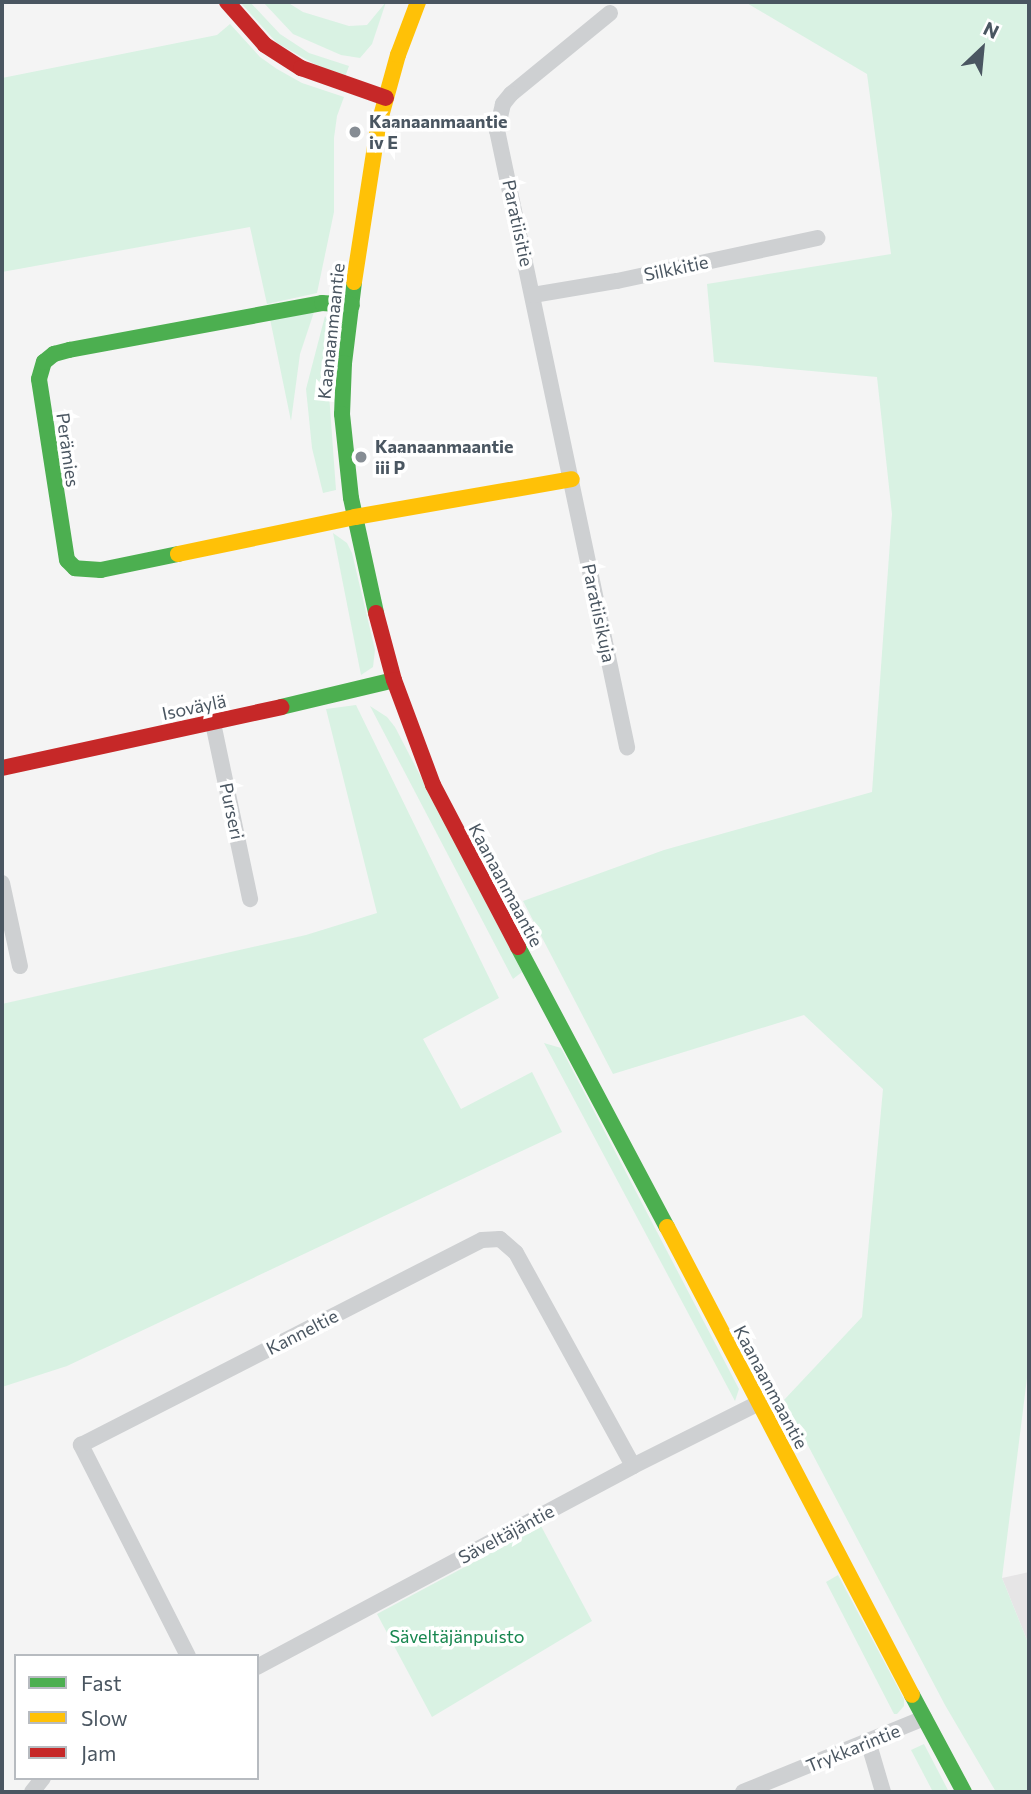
<!DOCTYPE html>
<meta charset="utf-8">
<style>
body{margin:0}
#map{position:relative;width:1031px;height:1794px;overflow:hidden;background:#f4f4f4;font-family:Commissioner,sans-serif}
div>[style]{position:absolute}
.education>*{inset:0;background:#e6e5e6}
.green>*{inset:0;background:#d9f2e3}
.street>*{height:16px;margin:-8px;padding:0 8px;transform-origin:8px;border-radius:8px;background:#ced0d2}
.fast>*{height:16px;margin:-8px;padding:0 8px;transform-origin:8px;border-radius:8px;background:#4caf50}
.slow>*{height:16px;margin:-8px;padding:0 8px;transform-origin:8px;border-radius:8px;background:#ffc107}
.jam>*{height:16px;margin:-8px;padding:0 8px;transform-origin:8px;border-radius:8px;background:#c62828}
.dots>*{width:19px;height:19px;translate:-50% -50%;box-sizing:border-box;border:4px solid #fff;border-radius:50%}
span{translate:-50% -50%;white-space:nowrap;text-align:center;line-height:1.15;-webkit-text-stroke:7px #fff;paint-order:stroke}
.poi-label{font-size:18px;color:#4a5661;font-weight:700}
.left{translate:0 -50%;text-align:left}
.street-label{font-size:18px;color:#4a5661}
.park-label{font-size:18px;color:#17864f}
.frame{position:absolute;inset:0;border:4px solid #4a5661;pointer-events:none}
.legend{position:absolute;left:14px;top:1654px;width:245px;height:126px;box-sizing:border-box;background:#fff;border:2px solid #b7bbc0;margin:0;padding:9px 12px;list-style:none;font-size:21px;color:#4a5661}
.legend li{display:flex;align-items:center;gap:14px;height:35px}
.legend b{width:35px;border:2px solid #b7bbc0}
.north{position:absolute;left:947px;top:14px;width:70px;height:70px;-webkit-text-stroke:5px #fff;paint-order:stroke;rotate:26deg;font-size:19px;font-weight:700;line-height:28px;text-align:center;color:#4a5661}
.north::after{content:'';display:block;margin:auto;width:24px;height:32px;background:#4a5661;clip-path:polygon(50% 0,100% 100%,50% 72%,0 100%)}
</style>
<div id="map">
<div class="education">
<i style="clip-path:polygon(1029px 1572px,1029px 1645px,1002px 1578px)"></i>
</div>
<div class="green">
<i style="clip-path:polygon(240px 2px,250px 2px,280px 34px,309px 53px,349px 66px,345px 77px,327px 71px,277px 43px)"></i>
<i style="clip-path:polygon(263px 2px,287px 2px,303px 12px,349px 26px,367px 25px,386px 2px,372px 44px,360px 58px,341px 55px,293px 34px)"></i>
<i style="clip-path:polygon(745px 2px,1029px 2px,1029px 1362px,1002px 1578px,1029px 1645px,1029px 1792px,996px 1792px,945px 1705px,784px 1400px,862px 1317px,883px 1089px,804px 1015px,613px 1074px,523px 901px,664px 850px,872px 792px,892px 514px,877px 377px,714px 362px,707px 284px,891px 254px,867px 74px)"></i>
<i style="clip-path:polygon(230px 24px,260px 57px,277px 69px,302px 83px,344px 97px,337px 116px,334px 138px,334px 212px,317px 293px,267px 304px,250px 227px,2px 272px,2px 78px,217px 35px)"></i>
<i style="clip-path:polygon(314px 312px,300px 354px,291px 421px,270px 319px)"></i>
<i style="clip-path:polygon(325px 316px,334px 328px,329px 394px,336px 490px,323px 493px,312px 448px,306px 389px)"></i>
<i style="clip-path:polygon(333px 533px,347px 543px,352px 553px,375px 650px,373px 667px,361px 675px)"></i>
<i style="clip-path:polygon(356px 705px,499px 998px,423px 1039px,461px 1109px,532px 1072px,562px 1132px,67px 1366px,2px 1387px,2px 1004px,306px 935px,377px 913px,326px 709px)"></i>
<i style="clip-path:polygon(370px 706px,387px 717px,395px 727px,522px 972px,513px 979px)"></i>
<i style="clip-path:polygon(544px 1043px,561px 1048px,739px 1389px,735px 1401px)"></i>
<i style="clip-path:polygon(541px 1526px,592px 1621px,432px 1717px,377px 1614px)"></i>
<i style="clip-path:polygon(838px 1575px,904px 1699px,904px 1706px,897px 1714px,894px 1714px,826px 1582px)"></i>
<i style="clip-path:polygon(924px 1744px,949px 1792px,933px 1792px,911px 1750px)"></i>
</div>
<div class="street">
<i style="left:610px;top:13px;width:128px;rotate:140.7deg"></i>
<i style="left:511px;top:94px;width:13px;rotate:129deg"></i>
<i style="left:503px;top:104px;width:27px;rotate:103deg"></i>
<i style="left:497px;top:130px;width:631px;rotate:78.1deg"></i>
<i style="left:533px;top:295px;width:85px;rotate:-9.5deg"></i>
<i style="left:617px;top:281px;width:205px;rotate:-12.1deg"></i>
<i style="left:213px;top:723px;width:180px;rotate:78.1deg"></i>
<i style="left:2px;top:883px;width:85px;rotate:77.8deg"></i>
<i style="left:188px;top:1656px;width:237px;rotate:-116.9deg"></i>
<i style="left:81px;top:1445px;width:450px;rotate:-27.1deg"></i>
<i style="left:482px;top:1240px;width:18px;rotate:-3deg"></i>
<i style="left:500px;top:1239px;width:21px;rotate:41deg"></i>
<i style="left:516px;top:1253px;width:243px;rotate:61.2deg"></i>
<i style="left:257px;top:1667px;width:426px;rotate:-28.1deg"></i>
<i style="left:633px;top:1466px;width:139px;rotate:-26.6deg"></i>
<i style="left:868px;top:1741px;width:53px;rotate:73.6deg"></i>
<i style="left:32px;top:1792px;width:18px;rotate:-52deg"></i>
<i style="left:743px;top:1792px;width:196px;rotate:-22.2deg"></i>
</div>
<div class="fast">
<i style="left:354px;top:282px;width:82px;rotate:97deg"></i>
<i style="left:344px;top:363px;width:51px;rotate:92.2deg"></i>
<i style="left:342px;top:414px;width:84px;rotate:83.9deg"></i>
<i style="left:351px;top:498px;width:118px;rotate:77.7deg"></i>
<i style="left:178px;top:554px;width:79px;rotate:168.3deg"></i>
<i style="left:101px;top:570px;width:26px;rotate:-176deg"></i>
<i style="left:75px;top:568px;width:11px;rotate:-135deg"></i>
<i style="left:67px;top:560px;width:183px;rotate:-98.8deg"></i>
<i style="left:39px;top:379px;width:18px;rotate:-74deg"></i>
<i style="left:44px;top:362px;width:13px;rotate:-39deg"></i>
<i style="left:54px;top:354px;width:16px;rotate:-15deg"></i>
<i style="left:69px;top:350px;width:257px;rotate:-10.5deg"></i>
<i style="left:322px;top:303px;width:30px;rotate:4deg"></i>
<i style="left:281px;top:707px;width:116px;rotate:-13.4deg"></i>
<i style="left:518px;top:947px;width:317px;rotate:62deg"></i>
<i style="left:912px;top:1695px;width:110px;rotate:61.8deg"></i>
</div>
<div class="slow">
<i style="left:354px;top:282px;width:157px;rotate:-81.2deg"></i>
<i style="left:378px;top:127px;width:75px;rotate:-74.5deg"></i>
<i style="left:398px;top:55px;width:57px;rotate:-69.3deg"></i>
<i style="left:178px;top:554px;width:181px;rotate:-11.8deg"></i>
<i style="left:355px;top:517px;width:220px;rotate:-9.9deg"></i>
<i style="left:667px;top:1227px;width:528px;rotate:62.37deg"></i>
</div>
<div class="jam">
<i style="left:227px;top:2px;width:57px;rotate:48.5deg"></i>
<i style="left:265px;top:45px;width:43px;rotate:32.6deg"></i>
<i style="left:301px;top:68px;width:90px;rotate:19.4deg"></i>
<i style="left:376px;top:613px;width:69px;rotate:75deg"></i>
<i style="left:394px;top:680px;width:112px;rotate:69.6deg"></i>
<i style="left:433px;top:785px;width:183px;rotate:62.3deg"></i>
<i style="left:2px;top:768px;width:286px;rotate:-12.3deg"></i>
</div>
<div class="dots">
<i style="left:355px;top:132px;background:#868d94"></i>
<i style="left:361px;top:457px;background:#868d94"></i>
</div>
<div class="poi-label">
<span class="left" style="left:369px;top:132px">Kaanaanmaantie<br>iv E</span>
<span class="left" style="left:375px;top:457px">Kaanaanmaantie<br>iii P</span>
</div>
<div class="street-label">
<span style="left:518px;top:223px;rotate:78deg">Paratiisitie</span>
<span style="left:676px;top:268px;rotate:-12deg">Silkkitie</span>
<span style="left:331px;top:331px;rotate:-84deg">Kaanaanmaantie</span>
<span style="left:68px;top:450px;rotate:82deg">Perämies</span>
<span style="left:599px;top:613px;rotate:78deg">Paratiisikuja</span>
<span style="left:194px;top:707px;rotate:-12deg">Isoväylä</span>
<span style="left:232px;top:811px;rotate:78deg">Purseri</span>
<span style="left:506px;top:885px;rotate:62deg">Kaanaanmaantie</span>
<span style="left:302px;top:1332px;rotate:-27deg">Kanneltie</span>
<span style="left:771px;top:1387px;rotate:62deg">Kaanaanmaantie</span>
<span style="left:506px;top:1534px;rotate:-28deg">Säveltäjäntie</span>
<span style="left:853px;top:1748px;rotate:-22deg">Trykkarintie</span>
</div>
<div class="park-label">
<span style="left:457px;top:1636px">Säveltäjänpuisto</span>
</div>
<div class="frame"></div>
<ul class="legend">
<li><b style="height:9px;background:#4caf50"></b>Fast</li>
<li><b style="height:9px;background:#ffc107"></b>Slow</li>
<li><b style="height:9px;background:#c62828"></b>Jam</li>
</ul>
<div class="north">N</div>
</div>
